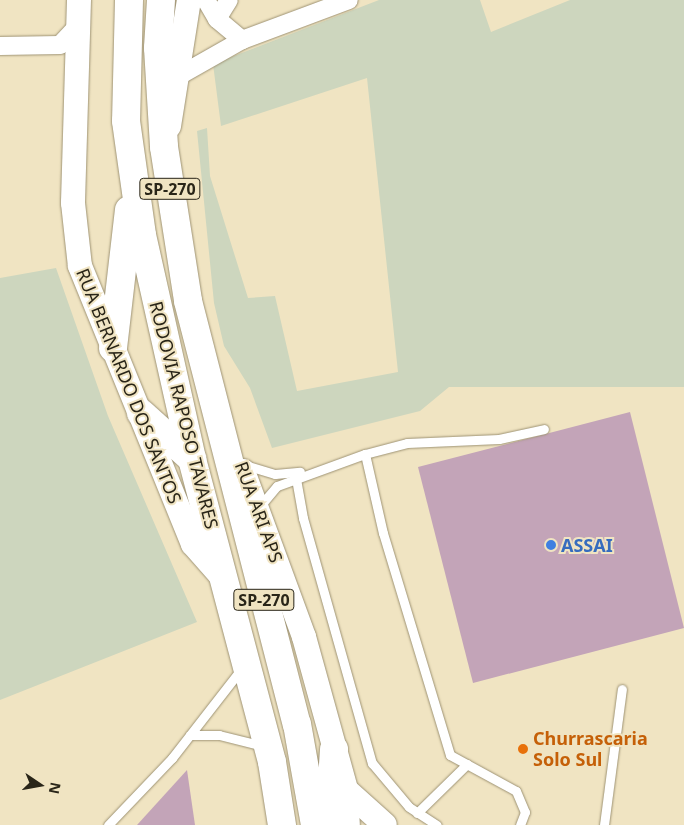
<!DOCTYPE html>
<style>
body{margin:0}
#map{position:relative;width:684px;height:825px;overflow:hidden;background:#f0e4c2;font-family:"Noto Sans",sans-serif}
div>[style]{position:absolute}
.green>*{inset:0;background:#cdd6be}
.building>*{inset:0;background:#c3a4b8}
.roads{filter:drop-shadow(0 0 1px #9e9374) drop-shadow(0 0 1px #9e9374)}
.lane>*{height:9px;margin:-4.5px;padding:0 4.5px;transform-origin:4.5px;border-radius:4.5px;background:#fff}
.street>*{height:18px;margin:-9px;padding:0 9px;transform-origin:9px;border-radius:9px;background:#fff}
.secondary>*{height:24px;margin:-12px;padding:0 12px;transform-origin:12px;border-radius:12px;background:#fff}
.highway>*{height:28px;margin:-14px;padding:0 14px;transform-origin:14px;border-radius:14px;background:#fff}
.dots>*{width:14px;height:14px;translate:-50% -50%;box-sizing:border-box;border:2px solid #f0e4c2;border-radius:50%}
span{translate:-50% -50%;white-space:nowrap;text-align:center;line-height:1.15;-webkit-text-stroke:4px #f0e4c2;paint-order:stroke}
.shield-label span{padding:1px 4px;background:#f0e4c2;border:1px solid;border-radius:4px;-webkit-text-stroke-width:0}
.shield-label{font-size:16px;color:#292518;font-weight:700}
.street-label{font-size:18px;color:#292518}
.shop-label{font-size:18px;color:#366cbe;font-weight:700}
.left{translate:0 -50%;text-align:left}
.food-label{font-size:18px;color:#c56008;font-weight:700}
.north{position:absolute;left:15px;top:760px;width:50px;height:50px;-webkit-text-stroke:4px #f0e4c2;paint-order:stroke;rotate:102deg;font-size:14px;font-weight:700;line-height:20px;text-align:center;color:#292518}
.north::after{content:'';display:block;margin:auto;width:18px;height:22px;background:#292518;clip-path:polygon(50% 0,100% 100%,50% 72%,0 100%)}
</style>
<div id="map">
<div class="green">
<i style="clip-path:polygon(379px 0,480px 0,491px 32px,570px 0,684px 0,684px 387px,449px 387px,420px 411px,272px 448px,250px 388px,224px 346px,214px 303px,197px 131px,207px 128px,210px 176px,248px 298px,275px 296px,297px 391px,398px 372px,367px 78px,221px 126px,213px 64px)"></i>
<i style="clip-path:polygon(56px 268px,108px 416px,197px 622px,0 700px,0 278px)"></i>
</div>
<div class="building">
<i style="clip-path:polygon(630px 412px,684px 628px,473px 683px,418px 467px)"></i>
<i style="clip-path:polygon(187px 770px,195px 825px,137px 825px)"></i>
</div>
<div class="roads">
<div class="lane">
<i style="left:365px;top:454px;width:43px;rotate:-14.7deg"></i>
<i style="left:407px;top:443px;width:92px;rotate:-2.5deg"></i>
<i style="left:499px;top:439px;width:46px;rotate:-12.5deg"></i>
<i style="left:245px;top:465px;width:31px;rotate:17deg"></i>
<i style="left:275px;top:474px;width:25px;rotate:-5deg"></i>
<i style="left:295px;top:473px;width:46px;rotate:79.9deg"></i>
<i style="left:303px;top:518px;width:255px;rotate:74.3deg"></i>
<i style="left:372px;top:763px;width:57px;rotate:49.9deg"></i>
<i style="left:409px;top:807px;width:33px;rotate:33deg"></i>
<i style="left:260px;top:506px;width:26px;rotate:-50deg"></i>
<i style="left:277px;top:486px;width:94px;rotate:-20deg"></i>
<i style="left:365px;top:454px;width:81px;rotate:77.2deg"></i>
<i style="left:383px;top:533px;width:232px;rotate:73.2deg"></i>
<i style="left:450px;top:755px;width:75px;rotate:28.6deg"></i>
<i style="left:516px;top:791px;width:23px;rotate:67deg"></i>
<i style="left:525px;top:812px;width:14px;rotate:111deg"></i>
<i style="left:190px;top:735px;width:29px"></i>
<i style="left:219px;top:735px;width:45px;rotate:14deg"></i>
<i style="left:417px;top:813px;width:70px;rotate:-44.4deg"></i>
<i style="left:108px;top:825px;width:93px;rotate:-46.3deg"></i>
<i style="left:172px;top:758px;width:114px;rotate:-52.1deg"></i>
<i style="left:604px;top:825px;width:137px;rotate:-82.5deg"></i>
</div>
<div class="street">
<i style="left:206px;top:0;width:22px;rotate:60deg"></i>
<i style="left:217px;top:19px;width:33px;rotate:40deg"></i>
<i style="left:217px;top:19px;width:22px;rotate:-58deg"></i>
<i style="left:0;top:46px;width:60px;rotate:-1deg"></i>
<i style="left:60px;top:45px;width:25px;rotate:-47deg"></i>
<i style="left:177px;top:77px;width:75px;rotate:-29.6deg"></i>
<i style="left:242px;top:40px;width:114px;rotate:-20.5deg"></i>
</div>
<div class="secondary">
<i style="left:79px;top:0;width:203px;rotate:91.7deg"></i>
<i style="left:73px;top:203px;width:63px;rotate:83.7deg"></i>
<i style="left:80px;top:266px;width:300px;rotate:67.9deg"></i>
<i style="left:193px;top:544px;width:45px;rotate:48.6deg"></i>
<i style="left:169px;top:126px;width:128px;rotate:-81deg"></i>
<i style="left:243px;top:471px;width:177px;rotate:69.8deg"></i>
<i style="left:304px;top:637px;width:159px;rotate:74.6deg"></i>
<i style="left:346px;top:790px;width:35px;rotate:87deg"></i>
<i style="left:346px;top:790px;width:52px;rotate:41.9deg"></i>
</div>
<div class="highway">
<i style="left:129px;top:0;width:121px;rotate:91.4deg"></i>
<i style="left:126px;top:121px;width:115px;rotate:82deg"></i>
<i style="left:142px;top:235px;width:230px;rotate:77.4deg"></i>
<i style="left:192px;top:459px;width:313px;rotate:75.2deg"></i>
<i style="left:272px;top:762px;width:64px;rotate:81deg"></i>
<i style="left:161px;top:0;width:48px;rotate:93.6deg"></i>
<i style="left:158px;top:48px;width:99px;rotate:86.5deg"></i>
<i style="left:164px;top:147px;width:156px;rotate:81.1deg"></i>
<i style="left:188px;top:301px;width:437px;rotate:75.6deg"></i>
<i style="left:297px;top:724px;width:103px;rotate:79.9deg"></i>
<i style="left:113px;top:348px;width:139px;rotate:-83.4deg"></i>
<i style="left:141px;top:413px;width:69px;rotate:42deg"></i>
<i style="left:329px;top:825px;width:76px;rotate:-86.2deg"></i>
</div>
</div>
<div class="dots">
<i style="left:551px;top:545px;background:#3f7fe0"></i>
<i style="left:523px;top:749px;background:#e8710a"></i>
</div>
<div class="shield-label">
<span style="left:170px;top:189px">SP-270</span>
<span style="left:264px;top:600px">SP-270</span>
</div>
<div class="street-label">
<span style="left:129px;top:386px;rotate:68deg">RUA BERNARDO DOS SANTOS</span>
<span style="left:184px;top:415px;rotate:76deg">RODOVIA RAPOSO TAVARES</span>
<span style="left:259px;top:512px;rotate:70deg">RUA ARI APS</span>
</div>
<div class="shop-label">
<span class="left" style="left:561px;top:545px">ASSAI</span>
</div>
<div class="food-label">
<span class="left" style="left:533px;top:749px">Churrascaria<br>Solo Sul</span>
</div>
<div class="north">N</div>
</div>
